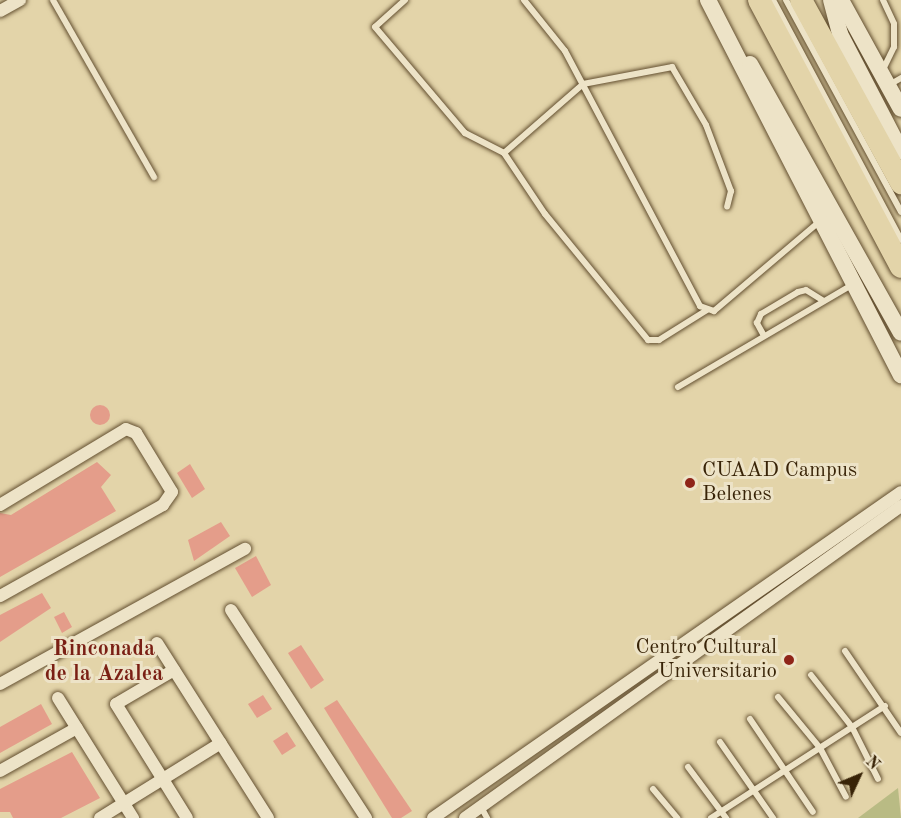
<!DOCTYPE html>
<style>
body{margin:0}
#map{position:relative;width:901px;height:818px;overflow:hidden;background:#e3d4a9;font-family:"Old Standard TT",serif}
div>[style]{position:absolute}
.green>*{inset:0;background:#b9bb84}
.building>*{inset:0;background:#e49d8a}
.round{border-radius:50%}
.roads{filter:drop-shadow(0 0 2px #634f30) drop-shadow(0 0 2px #634f30)}
.lane>*{height:6px;margin:-3px;padding:0 3px;transform-origin:3px;border-radius:3px;background:#ede3c7}
.street>*{height:12px;margin:-6px;padding:0 6px;transform-origin:6px;border-radius:6px;background:#ede3c7}
.secondary>*{height:16px;margin:-8px;padding:0 8px;transform-origin:8px;border-radius:8px;background:#ede3c7}
.highway>*{height:22px;margin:-11px;padding:0 11px;transform-origin:11px;border-radius:11px;background:#e3d4a9}
.dots>*{width:16px;height:16px;translate:-50% -50%;box-sizing:border-box;border:3px solid #ede3c7;border-radius:50%}
span{translate:-50% -50%;white-space:nowrap;text-align:center;line-height:1.15;-webkit-text-stroke:6px #ede3c7;paint-order:stroke}
.poi-label{font-size:21px;color:#382307}
.left{translate:0 -50%;text-align:left}
.right{translate:-100% -50%;text-align:right}
.neighbourhood-label{font-size:22px;color:#7a1f14;font-weight:700}
.north{position:absolute;left:829px;top:746px;width:60px;height:60px;-webkit-text-stroke:4px #ede3c7;paint-order:stroke;rotate:46deg;font-size:16px;font-weight:700;line-height:24px;text-align:center;color:#382307}
.north::after{content:'';display:block;margin:auto;width:21px;height:27px;background:#382307;clip-path:polygon(50% 0,100% 100%,50% 72%,0 100%)}
</style>
<div id="map">
<div class="green">
<i style="clip-path:polygon(898px 788px,901px 818px,858px 818px)"></i>
</div>
<div class="building">
<i class="round" style="left:90px;top:405px;width:20px;height:20px"></i>
<i style="clip-path:polygon(97px 462px,111px 475px,101px 487px,116px 511px,0 577px,0 513px,11px 515px)"></i>
<i style="clip-path:polygon(190px 464px,205px 489px,192px 498px,177px 473px)"></i>
<i style="clip-path:polygon(221px 522px,230px 536px,194px 561px,188px 540px)"></i>
<i style="clip-path:polygon(256px 556px,271px 585px,252px 597px,235px 568px)"></i>
<i style="clip-path:polygon(42px 593px,51px 608px,0 642px,0 615px)"></i>
<i style="clip-path:polygon(64px 612px,72px 627px,62px 633px,54px 617px)"></i>
<i style="clip-path:polygon(301px 645px,324px 680px,311px 689px,288px 653px)"></i>
<i style="clip-path:polygon(263px 695px,272px 709px,257px 718px,248px 704px)"></i>
<i style="clip-path:polygon(337px 700px,412px 811px,401px 818px,392px 818px,324px 708px)"></i>
<i style="clip-path:polygon(41px 704px,52px 724px,0 753px,0 727px)"></i>
<i style="clip-path:polygon(287px 732px,296px 746px,282px 755px,273px 741px)"></i>
<i style="clip-path:polygon(72px 752px,100px 798px,61px 818px,13px 818px,10px 812px,0 812px,0 789px)"></i>
</div>
<div class="roads">
<div class="lane">
<i style="left:53px;top:0;width:204px;rotate:60.3deg"></i>
<i style="left:405px;top:0;width:40px;rotate:138deg"></i>
<i style="left:375px;top:27px;width:139px;rotate:49.7deg"></i>
<i style="left:465px;top:133px;width:44px;rotate:27.1deg"></i>
<i style="left:504px;top:153px;width:73px;rotate:56.1deg"></i>
<i style="left:545px;top:214px;width:163px;rotate:50.7deg"></i>
<i style="left:648px;top:340px;width:11px"></i>
<i style="left:659px;top:340px;width:57px;rotate:-32deg"></i>
<i style="left:524px;top:0;width:65px;rotate:51.2deg"></i>
<i style="left:565px;top:51px;width:289px;rotate:62.1deg"></i>
<i style="left:700px;top:306px;width:15px;rotate:20deg"></i>
<i style="left:714px;top:311px;width:138px;rotate:-40.3deg"></i>
<i style="left:773px;top:0;width:272px;rotate:61.9deg"></i>
<i style="left:786px;top:0;width:241px;rotate:61.5deg"></i>
<i style="left:883px;top:0;width:26px;rotate:65deg"></i>
<i style="left:894px;top:24px;width:23px;rotate:90deg"></i>
<i style="left:894px;top:47px;width:25px;rotate:116deg"></i>
<i style="left:889px;top:85px;width:14px;rotate:-30deg"></i>
<i style="left:504px;top:153px;width:105px;rotate:-41.1deg"></i>
<i style="left:583px;top:84px;width:91px;rotate:-10.8deg"></i>
<i style="left:672px;top:67px;width:67px;rotate:59.6deg"></i>
<i style="left:706px;top:125px;width:71px;rotate:69.3deg"></i>
<i style="left:731px;top:191px;width:16px;rotate:104deg"></i>
<i style="left:763px;top:334px;width:13px;rotate:-119deg"></i>
<i style="left:757px;top:323px;width:10px;rotate:-66deg"></i>
<i style="left:761px;top:314px;width:43px;rotate:-30.7deg"></i>
<i style="left:798px;top:292px;width:8px;rotate:-14deg"></i>
<i style="left:806px;top:290px;width:19px;rotate:32deg"></i>
<i style="left:678px;top:387px;width:202px;rotate:-30.4deg"></i>
<i style="left:845px;top:651px;width:99px;rotate:55.7deg"></i>
<i style="left:811px;top:675px;width:66px;rotate:51.7deg"></i>
<i style="left:852px;top:727px;width:58px;rotate:63.4deg"></i>
<i style="left:778px;top:697px;width:66px;rotate:50.5deg"></i>
<i style="left:820px;top:748px;width:55px;rotate:62deg"></i>
<i style="left:750px;top:719px;width:112px;rotate:55.9deg"></i>
<i style="left:720px;top:742px;width:93px;rotate:55.1deg"></i>
<i style="left:688px;top:767px;width:64px;rotate:53.3deg"></i>
<i style="left:653px;top:789px;width:38px;rotate:50deg"></i>
<i style="left:481px;top:807px;width:13px;rotate:61deg"></i>
<i style="left:711px;top:818px;width:207px;rotate:-32.8deg"></i>
</div>
<div class="street">
<i style="left:0;top:11px;width:23px;rotate:-29deg"></i>
<i style="left:0;top:505px;width:147px;rotate:-31.1deg"></i>
<i style="left:126px;top:429px;width:11px;rotate:22deg"></i>
<i style="left:136px;top:433px;width:69px;rotate:58.6deg"></i>
<i style="left:172px;top:492px;width:16px;rotate:125deg"></i>
<i style="left:163px;top:505px;width:187px;rotate:150.8deg"></i>
<i style="left:231px;top:610px;width:248px;rotate:57deg"></i>
<i style="left:157px;top:643px;width:207px;rotate:57.6deg"></i>
<i style="left:174px;top:670px;width:67px;rotate:149.6deg"></i>
<i style="left:116px;top:704px;width:134px;rotate:58.1deg"></i>
<i style="left:0;top:684px;width:280px;rotate:-28.9deg"></i>
<i style="left:58px;top:698px;width:142px;rotate:58deg"></i>
<i style="left:0;top:771px;width:88px;rotate:-29.2deg"></i>
<i style="left:100px;top:818px;width:142px;rotate:-31.8deg"></i>
<i style="left:433px;top:818px;width:570px;rotate:-34.86deg"></i>
<i style="left:465px;top:818px;width:536px;rotate:-35.59deg"></i>
</div>
<div class="secondary">
<i style="left:708px;top:0;width:422px;rotate:62.8deg"></i>
<i style="left:831px;top:0;width:35px;rotate:75deg"></i>
<i style="left:840px;top:34px;width:132px;rotate:62.5deg"></i>
<i style="left:841px;top:0;width:124px;rotate:61.2deg"></i>
<i style="left:750px;top:64px;width:308px;rotate:60.7deg"></i>
</div>
<div class="highway">
<i style="left:759px;top:0;width:302px;rotate:62deg"></i>
<i style="left:801px;top:0;width:209px;rotate:61.3deg"></i>
</div>
</div>
<div class="dots">
<i style="left:690px;top:483px;background:#8f2418"></i>
<i style="left:789px;top:660px;background:#8f2418"></i>
</div>
<div class="poi-label">
<span class="left" style="left:702px;top:483px">CUAAD Campus<br>Belenes</span>
<span class="right" style="left:777px;top:660px">Centro Cultural<br>Universitario</span>
</div>
<div class="neighbourhood-label">
<span style="left:104px;top:662px">Rinconada<br>de la Azalea</span>
</div>
<div class="north">N</div>
</div>
